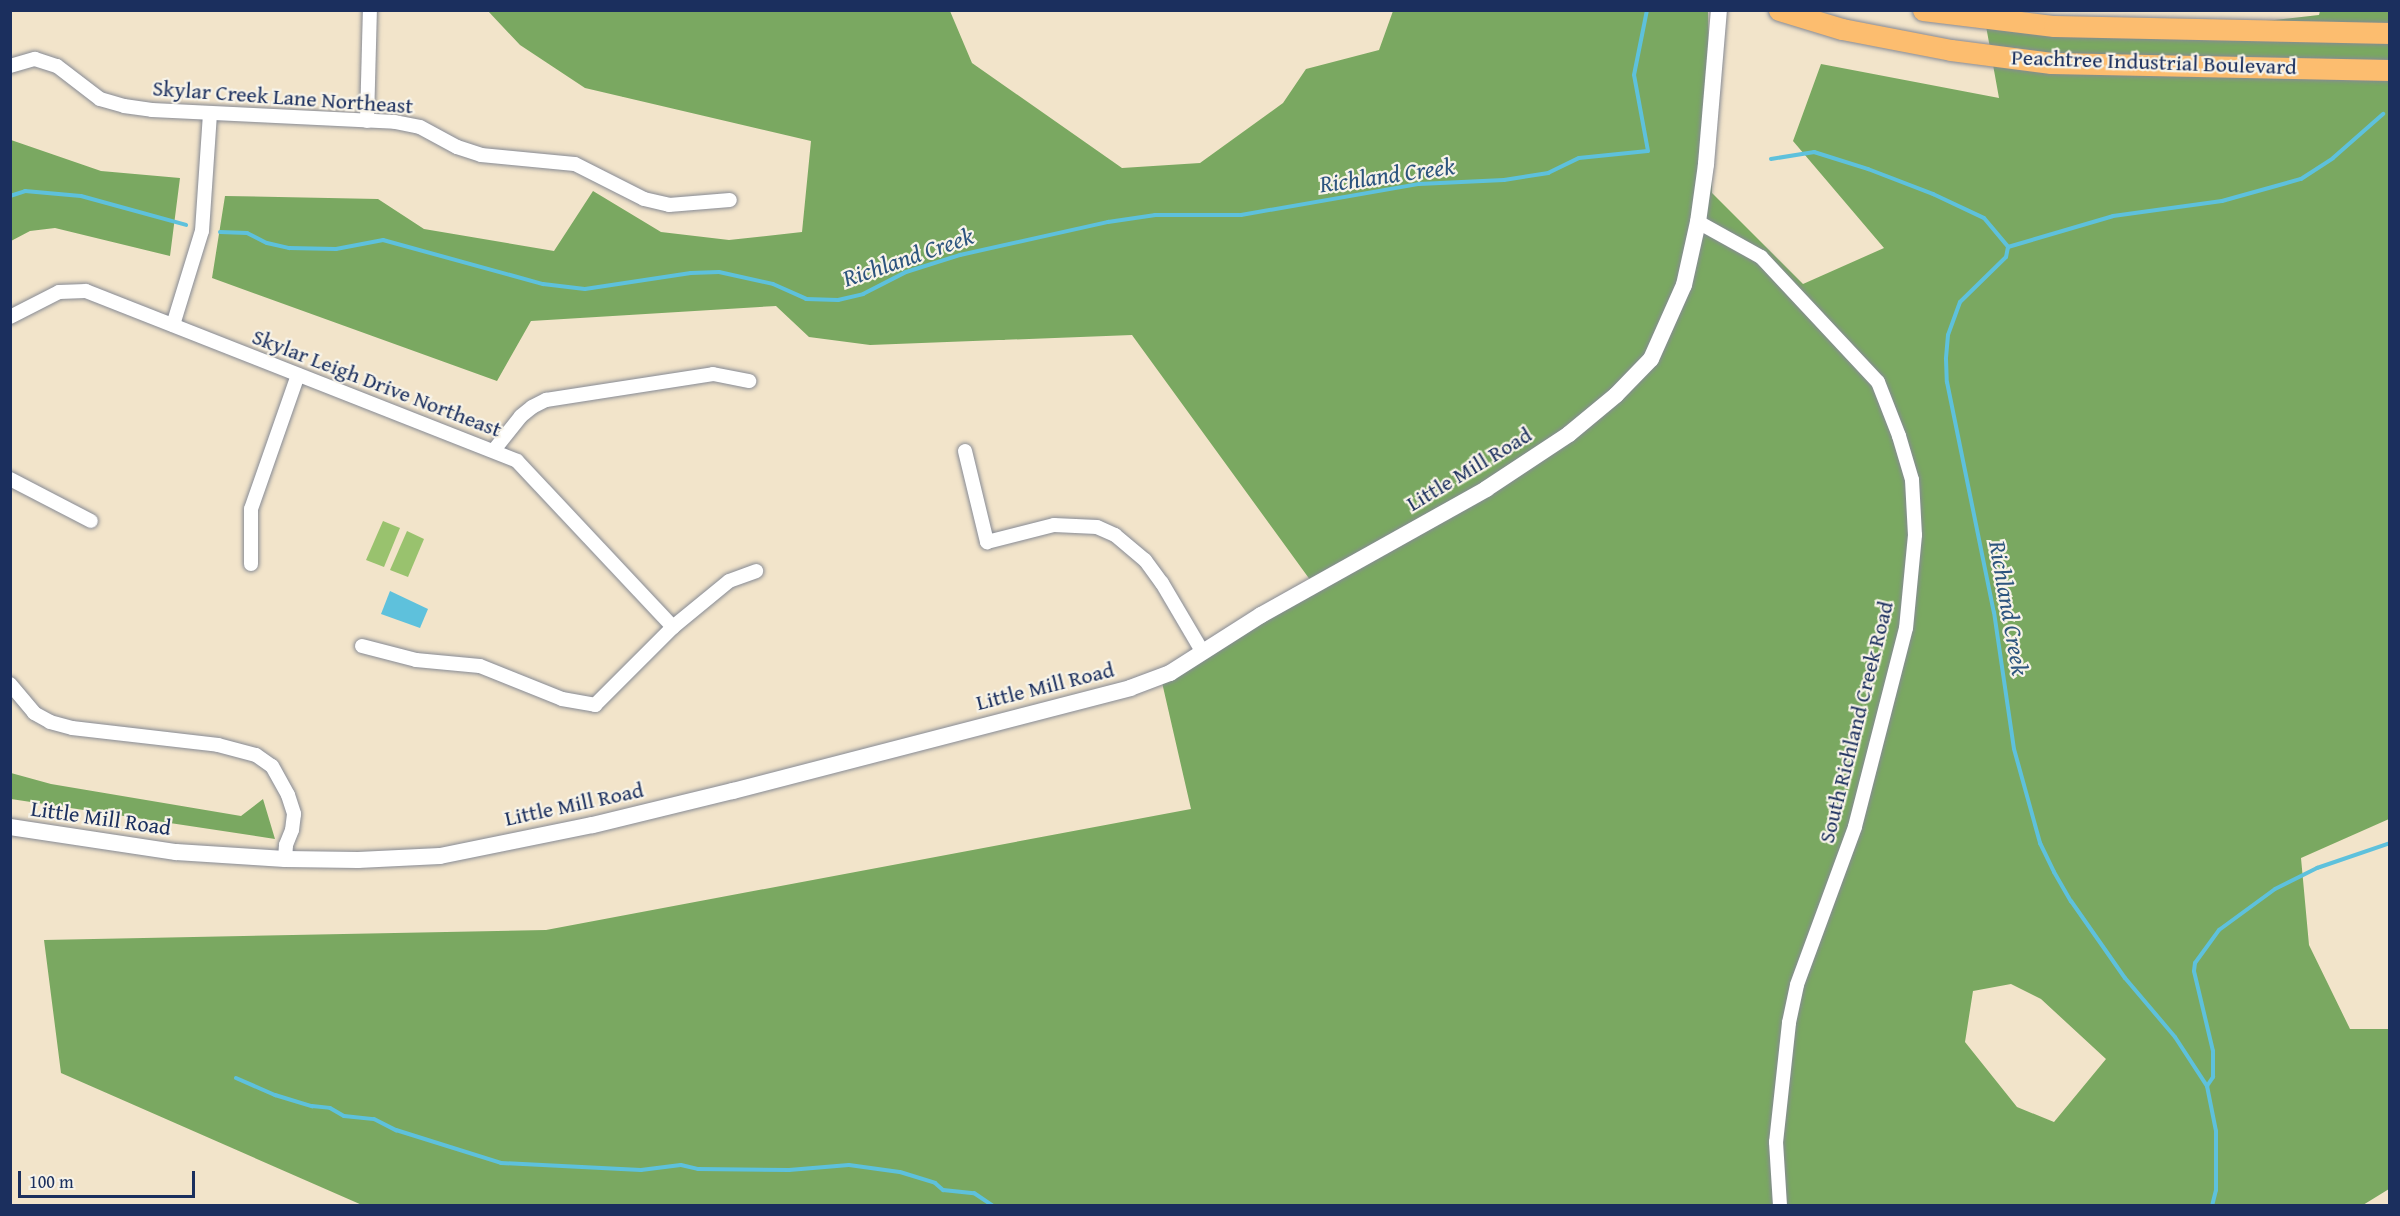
<!DOCTYPE html>
<style>
body{margin:0}
#map{position:relative;width:2400px;height:1216px;overflow:hidden;background:#f2e4ca;font-family:"Gentium Book Plus",serif}
div>[style]{position:absolute}
.green>*{inset:0;background:#99c26e}
.forest>*{inset:0;background:#7aa861}
.water>*{inset:0;background:#5ec1dc}
.stream>*{height:4px;margin:-2px;padding:0 2px;transform-origin:2px;border-radius:2px;background:#5ec1dc}
.roads{filter:drop-shadow(0 0 2px #868a94) drop-shadow(0 0 2px #868a94)}
.minor>*{height:14px;margin:-7px;padding:0 7px;transform-origin:7px;border-radius:7px;background:#fff}
.tertiary>*{height:16px;margin:-8px;padding:0 8px;transform-origin:8px;border-radius:8px;background:#fff}
.primary>*{height:21px;margin:-10.5px;padding:0 10.5px;transform-origin:10.5px;border-radius:10.5px;background:#fcbd6f}
span{translate:-50% -50%;white-space:nowrap;text-align:center;line-height:1.15;-webkit-text-stroke:4.5px #f7f3e8;paint-order:stroke}
.street-label{font-size:22px;color:#1b2f5e}
.water-label{font-size:24px;color:#2c547e;font-style:italic}
.frame{position:absolute;inset:0;border:12px solid #1b2f5e;pointer-events:none}
.scale{position:absolute;left:18px;top:1171px;width:177px;height:27px;box-sizing:border-box;border:3px solid #1b2f5e;border-top:0;padding-left:8px;font-size:18px;line-height:21px;white-space:nowrap;color:#1b2f5e;-webkit-text-stroke:4px #f7f3e8;paint-order:stroke}
</style>
<div id="map">
<div class="green">
<i style="clip-path:polygon(383px 521px,400px 528px,384px 567px,366px 560px)"></i>
<i style="clip-path:polygon(407px 531px,424px 539px,408px 577px,390px 570px)"></i>
</div>
<div class="forest">
<i style="clip-path:polygon(evenodd,488px 11px,950px 11px,972px 63px,1122px 168px,1200px 163px,1283px 103px,1306px 69px,1379px 50px,1393px 11px,1708px 11px,1712px 193px,1803px 284px,1884px 248px,1793px 141px,1821px 64px,1999px 98px,1986px 26px,2230px 25px,2319px 15px,2320px 11px,2389px 11px,2389px 819px,2301px 858px,2309px 945px,2350px 1029px,2389px 1029px,2389px 1189px,2363px 1205px,362px 1205px,61px 1073px,44px 940px,546px 930px,1191px 809px,1161px 678px,1316px 588px,1132px 335px,870px 345px,809px 337px,776px 306px,531px 321px,497px 381px,212px 278px,225px 196px,378px 199px,424px 229px,554px 251px,593px 191px,661px 232px,729px 240px,802px 232px,811px 141px,585px 88px,520px 45px,488px 11px,2011px 984px,2041px 999px,2106px 1059px,2054px 1122px,2017px 1107px,1965px 1042px,1973px 991px,2011px 984px)"></i>
<i style="clip-path:polygon(11px 140px,101px 171px,180px 178px,170px 256px,55px 228px,30px 231px,11px 241px)"></i>
<i style="clip-path:polygon(11px 773px,51px 784px,241px 816px,263px 799px,275px 839px,11px 799px)"></i>
</div>
<div class="water">
<i style="clip-path:polygon(390px 591px,428px 609px,420px 628px,381px 614px)"></i>
</div>
<div class="stream">
<i style="left:1771px;top:159px;width:44px;rotate:-9.2deg"></i>
<i style="left:1814px;top:152px;width:57px;rotate:17.5deg"></i>
<i style="left:1868px;top:169px;width:70px;rotate:21deg"></i>
<i style="left:1933px;top:194px;width:56px;rotate:25.2deg"></i>
<i style="left:1984px;top:218px;width:38px;rotate:50deg"></i>
<i style="left:2008px;top:247px;width:10px;rotate:101deg"></i>
<i style="left:2006px;top:257px;width:64px;rotate:135.6deg"></i>
<i style="left:1960px;top:302px;width:35px;rotate:110deg"></i>
<i style="left:1948px;top:335px;width:24px;rotate:95deg"></i>
<i style="left:1946px;top:359px;width:23px;rotate:88deg"></i>
<i style="left:1947px;top:382px;width:235px;rotate:78.5deg"></i>
<i style="left:1994px;top:612px;width:138px;rotate:81.7deg"></i>
<i style="left:2014px;top:749px;width:98px;rotate:74.5deg"></i>
<i style="left:2040px;top:843px;width:32px;rotate:64deg"></i>
<i style="left:2054px;top:872px;width:34px;rotate:60deg"></i>
<i style="left:2071px;top:901px;width:94px;rotate:55deg"></i>
<i style="left:2125px;top:978px;width:77px;rotate:49.7deg"></i>
<i style="left:2175px;top:1037px;width:59px;rotate:56.9deg"></i>
<i style="left:2207px;top:1086px;width:46px;rotate:78.7deg"></i>
<i style="left:2216px;top:1131px;width:59px;rotate:90deg"></i>
<i style="left:2216px;top:1190px;width:16px;rotate:104deg"></i>
<i style="left:10px;top:196px;width:16px;rotate:-18deg"></i>
<i style="left:25px;top:191px;width:56px;rotate:5.1deg"></i>
<i style="left:81px;top:196px;width:109px;rotate:15.4deg"></i>
<i style="left:220px;top:232px;width:27px;rotate:2deg"></i>
<i style="left:247px;top:233px;width:22px;rotate:27deg"></i>
<i style="left:267px;top:243px;width:23px;rotate:13deg"></i>
<i style="left:289px;top:248px;width:47px;rotate:1.2deg"></i>
<i style="left:336px;top:249px;width:48px;rotate:-10.8deg"></i>
<i style="left:383px;top:240px;width:166px;rotate:15.4deg"></i>
<i style="left:543px;top:284px;width:42px;rotate:6.8deg"></i>
<i style="left:585px;top:289px;width:107px;rotate:-8.6deg"></i>
<i style="left:691px;top:273px;width:28px;rotate:-2deg"></i>
<i style="left:719px;top:272px;width:55px;rotate:12.5deg"></i>
<i style="left:773px;top:284px;width:36px;rotate:24deg"></i>
<i style="left:806px;top:299px;width:32px;rotate:2deg"></i>
<i style="left:838px;top:300px;width:26px;rotate:-13deg"></i>
<i style="left:863px;top:294px;width:48px;rotate:-27.1deg"></i>
<i style="left:906px;top:272px;width:57px;rotate:-17.5deg"></i>
<i style="left:960px;top:255px;width:152px;rotate:-12.6deg"></i>
<i style="left:1108px;top:222px;width:48px;rotate:-8.5deg"></i>
<i style="left:1155px;top:215px;width:86px"></i>
<i style="left:1241px;top:215px;width:181px;rotate:-9.9deg"></i>
<i style="left:1419px;top:184px;width:85px;rotate:-2.7deg"></i>
<i style="left:1504px;top:180px;width:45px;rotate:-9deg"></i>
<i style="left:1548px;top:173px;width:34px;rotate:-26deg"></i>
<i style="left:1579px;top:158px;width:69px;rotate:-5.8deg"></i>
<i style="left:1648px;top:151px;width:77px;rotate:-100.4deg"></i>
<i style="left:1634px;top:75px;width:66px;rotate:-78.7deg"></i>
<i style="left:2008px;top:247px;width:109px;rotate:-16.4deg"></i>
<i style="left:2113px;top:216px;width:110px;rotate:-7.8deg"></i>
<i style="left:2222px;top:201px;width:82px;rotate:-15.6deg"></i>
<i style="left:2301px;top:179px;width:38px;rotate:-33deg"></i>
<i style="left:2333px;top:158px;width:67px;rotate:-41.3deg"></i>
<i style="left:236px;top:1078px;width:43px;rotate:23.6deg"></i>
<i style="left:275px;top:1095px;width:39px;rotate:17deg"></i>
<i style="left:312px;top:1106px;width:18px;rotate:6deg"></i>
<i style="left:330px;top:1108px;width:16px;rotate:30deg"></i>
<i style="left:344px;top:1116px;width:30px;rotate:6deg"></i>
<i style="left:374px;top:1119px;width:25px;rotate:27deg"></i>
<i style="left:396px;top:1130px;width:110px;rotate:17.4deg"></i>
<i style="left:501px;top:1163px;width:140px;rotate:2.9deg"></i>
<i style="left:641px;top:1170px;width:40px;rotate:-7.1deg"></i>
<i style="left:681px;top:1165px;width:17px;rotate:13deg"></i>
<i style="left:698px;top:1169px;width:91px;rotate:0.6deg"></i>
<i style="left:789px;top:1170px;width:60px;rotate:-4.8deg"></i>
<i style="left:849px;top:1165px;width:51px;rotate:7.8deg"></i>
<i style="left:900px;top:1172px;width:37px;rotate:17deg"></i>
<i style="left:935px;top:1183px;width:11px;rotate:41deg"></i>
<i style="left:943px;top:1190px;width:31px;rotate:6deg"></i>
<i style="left:974px;top:1193px;width:23px;rotate:34deg"></i>
<i style="left:2207px;top:1086px;width:11px;rotate:-56deg"></i>
<i style="left:2213px;top:1077px;width:26px;rotate:-90deg"></i>
<i style="left:2213px;top:1051px;width:82px;rotate:-103.4deg"></i>
<i style="left:2194px;top:971px;width:8px;rotate:-83deg"></i>
<i style="left:2195px;top:963px;width:41px;rotate:-54deg"></i>
<i style="left:2219px;top:930px;width:69px;rotate:-36.2deg"></i>
<i style="left:2275px;top:889px;width:47px;rotate:-26.6deg"></i>
<i style="left:2317px;top:868px;width:77px;rotate:-18.9deg"></i>
</div>
<div class="roads">
<div class="minor">
<i style="left:10px;top:66px;width:26px;rotate:-16deg"></i>
<i style="left:35px;top:59px;width:23px;rotate:18deg"></i>
<i style="left:57px;top:66px;width:54px;rotate:37.5deg"></i>
<i style="left:100px;top:99px;width:25px;rotate:16deg"></i>
<i style="left:124px;top:106px;width:28px;rotate:8deg"></i>
<i style="left:152px;top:110px;width:243px;rotate:2.8deg"></i>
<i style="left:395px;top:122px;width:25px;rotate:11deg"></i>
<i style="left:420px;top:127px;width:42px;rotate:28.4deg"></i>
<i style="left:457px;top:147px;width:25px;rotate:18deg"></i>
<i style="left:481px;top:155px;width:94px;rotate:5.5deg"></i>
<i style="left:575px;top:164px;width:77px;rotate:26.9deg"></i>
<i style="left:644px;top:199px;width:26px;rotate:13deg"></i>
<i style="left:669px;top:205px;width:61px;rotate:-4.7deg"></i>
<i style="left:367px;top:121px;width:111px;rotate:-88.5deg"></i>
<i style="left:1698px;top:222px;width:72px;rotate:29.1deg"></i>
<i style="left:1761px;top:257px;width:171px;rotate:46.9deg"></i>
<i style="left:1878px;top:382px;width:58px;rotate:68.7deg"></i>
<i style="left:1899px;top:436px;width:46px;rotate:73.5deg"></i>
<i style="left:1912px;top:480px;width:55px;rotate:86.9deg"></i>
<i style="left:1915px;top:535px;width:93px;rotate:95.5deg"></i>
<i style="left:1906px;top:628px;width:205px;rotate:104.4deg"></i>
<i style="left:1855px;top:827px;width:168px;rotate:110.2deg"></i>
<i style="left:1797px;top:985px;width:39px;rotate:102deg"></i>
<i style="left:1789px;top:1023px;width:120px;rotate:96.2deg"></i>
<i style="left:1776px;top:1142px;width:64px;rotate:86.4deg"></i>
<i style="left:10px;top:317px;width:55px;rotate:-27deg"></i>
<i style="left:59px;top:292px;width:27px;rotate:-2deg"></i>
<i style="left:86px;top:291px;width:463px;rotate:21.5deg"></i>
<i style="left:517px;top:461px;width:228px;rotate:46.8deg"></i>
<i style="left:173px;top:325px;width:98px;rotate:-72.9deg"></i>
<i style="left:202px;top:231px;width:118px;rotate:-86.1deg"></i>
<i style="left:494px;top:450px;width:43px;rotate:-51.5deg"></i>
<i style="left:521px;top:416px;width:14px;rotate:-39deg"></i>
<i style="left:532px;top:407px;width:16px;rotate:-27deg"></i>
<i style="left:546px;top:400px;width:169px;rotate:-8.8deg"></i>
<i style="left:713px;top:374px;width:37px;rotate:11deg"></i>
<i style="left:965px;top:451px;width:94px;rotate:76.4deg"></i>
<i style="left:987px;top:542px;width:69px;rotate:-14.2deg"></i>
<i style="left:1054px;top:525px;width:43px;rotate:2.7deg"></i>
<i style="left:1097px;top:527px;width:20px;rotate:24deg"></i>
<i style="left:1115px;top:535px;width:39px;rotate:40deg"></i>
<i style="left:1145px;top:560px;width:29px;rotate:54deg"></i>
<i style="left:1162px;top:583px;width:79px;rotate:59.5deg"></i>
<i style="left:10px;top:479px;width:91px;rotate:27.4deg"></i>
<i style="left:251px;top:564px;width:55px;rotate:-90deg"></i>
<i style="left:251px;top:509px;width:142px;rotate:-70.7deg"></i>
<i style="left:362px;top:646px;width:56px;rotate:14.5deg"></i>
<i style="left:416px;top:660px;width:64px;rotate:5.4deg"></i>
<i style="left:480px;top:666px;width:88px;rotate:21.9deg"></i>
<i style="left:562px;top:699px;width:34px;rotate:10deg"></i>
<i style="left:595px;top:705px;width:110px;rotate:-45deg"></i>
<i style="left:673px;top:627px;width:72px;rotate:-39.4deg"></i>
<i style="left:729px;top:581px;width:29px;rotate:-20deg"></i>
<i style="left:10px;top:684px;width:38px;rotate:50deg"></i>
<i style="left:34px;top:713px;width:18px;rotate:29deg"></i>
<i style="left:50px;top:722px;width:23px;rotate:15deg"></i>
<i style="left:72px;top:728px;width:147px;rotate:6.6deg"></i>
<i style="left:218px;top:745px;width:39px;rotate:15deg"></i>
<i style="left:256px;top:755px;width:19px;rotate:35deg"></i>
<i style="left:272px;top:766px;width:33px;rotate:61deg"></i>
<i style="left:288px;top:795px;width:20px;rotate:72deg"></i>
<i style="left:294px;top:814px;width:16px;rotate:97deg"></i>
<i style="left:292px;top:830px;width:16px;rotate:112deg"></i>
<i style="left:286px;top:845px;width:14px;rotate:94deg"></i>
</div>
<div class="tertiary">
<i style="left:10px;top:827px;width:168px;rotate:8.6deg"></i>
<i style="left:176px;top:852px;width:109px;rotate:3.7deg"></i>
<i style="left:285px;top:859px;width:73px;rotate:0.8deg"></i>
<i style="left:358px;top:860px;width:82px;rotate:-2.8deg"></i>
<i style="left:440px;top:856px;width:156px;rotate:-11.5deg"></i>
<i style="left:593px;top:825px;width:144px;rotate:-13.7deg"></i>
<i style="left:733px;top:791px;width:410px;rotate:-14.5deg"></i>
<i style="left:1130px;top:688px;width:43px;rotate:-20.6deg"></i>
<i style="left:1170px;top:673px;width:108px;rotate:-32.5deg"></i>
<i style="left:1261px;top:615px;width:258px;rotate:-29.2deg"></i>
<i style="left:1486px;top:489px;width:100px;rotate:-33.5deg"></i>
<i style="left:1569px;top:434px;width:61px;rotate:-39.7deg"></i>
<i style="left:1616px;top:395px;width:50px;rotate:-45.8deg"></i>
<i style="left:1651px;top:359px;width:81px;rotate:-66deg"></i>
<i style="left:1684px;top:285px;width:65px;rotate:-77.5deg"></i>
<i style="left:1698px;top:222px;width:59px;rotate:-82.1deg"></i>
<i style="left:1706px;top:164px;width:155px;rotate:-85.2deg"></i>
</div>
<div class="primary">
<i style="left:1779px;top:10px;width:66px;rotate:16.8deg"></i>
<i style="left:1842px;top:29px;width:111px;rotate:10.9deg"></i>
<i style="left:1951px;top:50px;width:101px;rotate:7.4deg"></i>
<i style="left:2051px;top:63px;width:339px;rotate:1.2deg"></i>
<i style="left:1923px;top:10px;width:132px;rotate:7deg"></i>
<i style="left:2054px;top:26px;width:336px;rotate:1.2deg"></i>
</div>
</div>
<div class="street-label">
<span style="left:2154px;top:62px;rotate:2deg">Peachtree Industrial Boulevard</span>
<span style="left:283px;top:97px;rotate:4deg">Skylar Creek Lane Northeast</span>
<span style="left:377px;top:383px;rotate:21deg">Skylar Leigh Drive Northeast</span>
<span style="left:1469px;top:469px;rotate:-31deg">Little Mill Road</span>
<span style="left:1045px;top:686px;rotate:-14deg">Little Mill Road</span>
<span style="left:1856px;top:722px;rotate:-76deg">South Richland Creek Road</span>
<span style="left:574px;top:804px;rotate:-12deg">Little Mill Road</span>
<span style="left:101px;top:818px;rotate:8deg">Little Mill Road</span>
</div>
<div class="water-label">
<span style="left:1387px;top:175px;rotate:-8deg">Richland Creek</span>
<span style="left:908px;top:257px;rotate:-19deg">Richland Creek</span>
<span style="left:2009px;top:608px;rotate:80deg">Richland Creek</span>
</div>
<div class="frame"></div>
<div class="scale">100 m</div>
</div>
